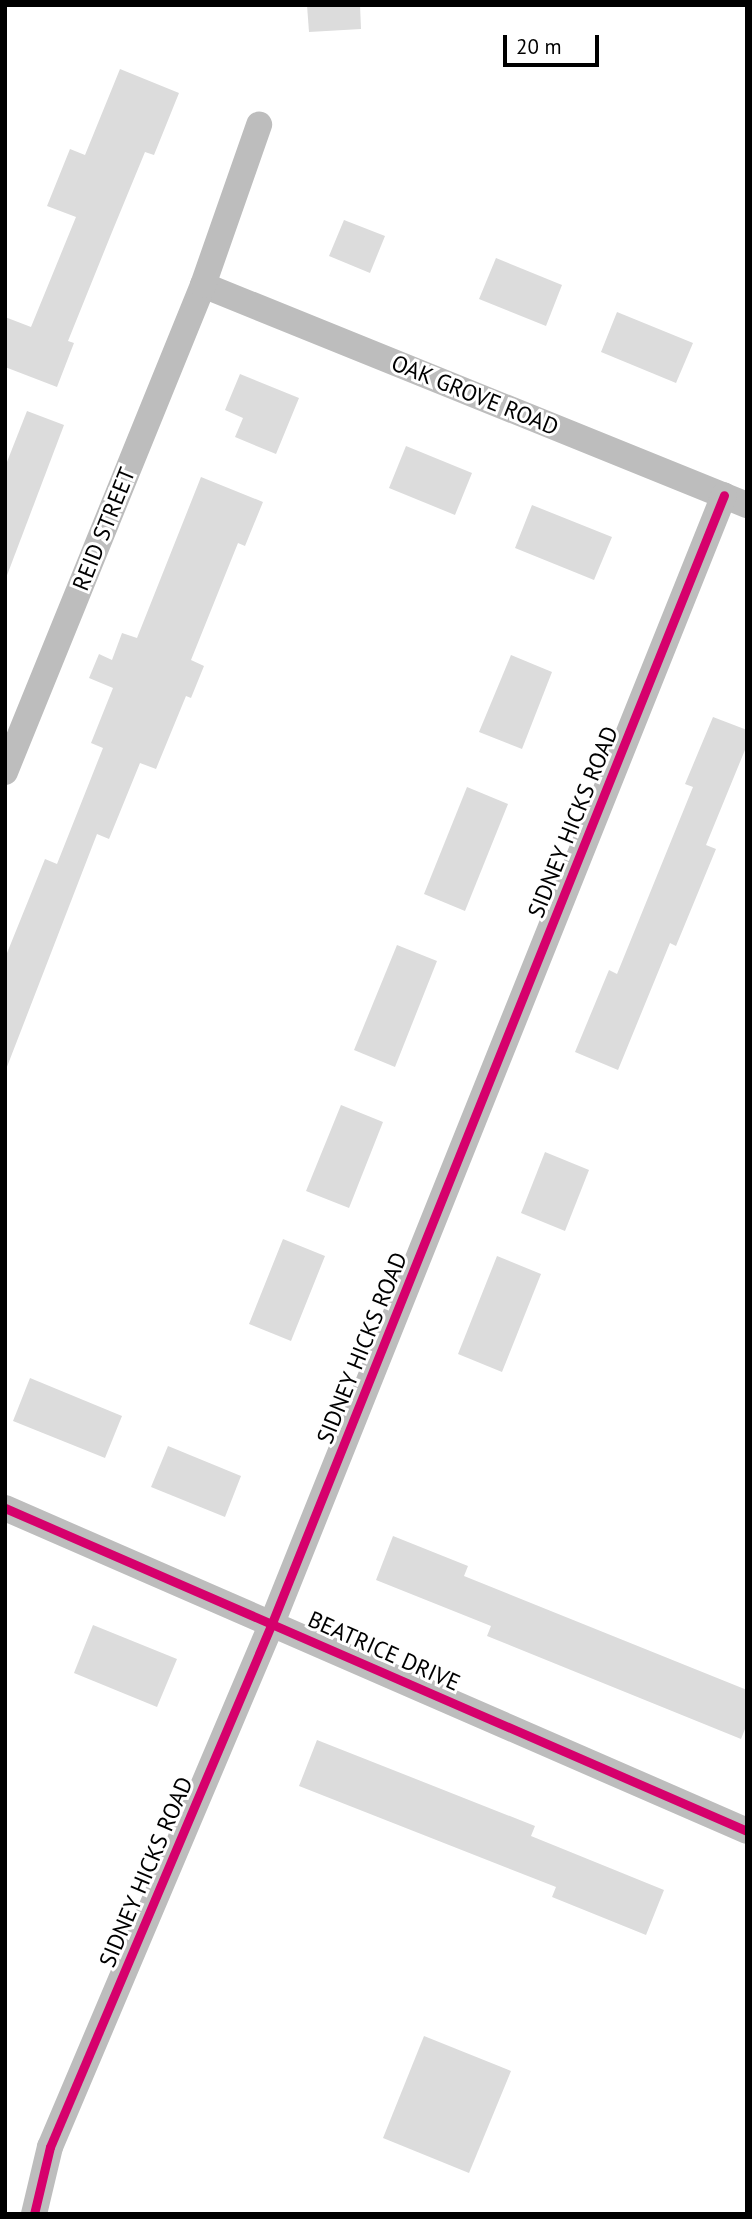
<!DOCTYPE html>
<style>
body{margin:0}
#map{position:relative;width:752px;height:2219px;overflow:hidden;background:#fff;font-family:"PT Sans",sans-serif}
div>[style]{position:absolute}
.building>*{inset:0;background:#dcdcdc}
.street>*{height:26px;margin:-13px;padding:0 13px;transform-origin:13px;border-radius:13px;background:#bdbdbd}
.cycleway>*{height:9px;margin:-4.5px;padding:0 4.5px;transform-origin:4.5px;border-radius:4.5px;background:#d6006c}
span{translate:-50% -50%;white-space:nowrap;text-align:center;line-height:1.15;-webkit-text-stroke:6px #fff;paint-order:stroke}
.street-label{font-size:23px;color:#000}
.frame{position:absolute;inset:0;border:7px solid #000;pointer-events:none}
.scale{position:absolute;left:503px;top:35px;width:96px;height:32px;box-sizing:border-box;border:4px solid #000;border-top:0;padding-left:9px;font-size:21px;line-height:24px;white-space:nowrap;color:#000;-webkit-text-stroke:5px #fff;paint-order:stroke}
</style>
<div id="map">
<div class="building">
<i style="clip-path:polygon(307px 5px,360px 5px,361px 29px,309px 32px)"></i>
<i style="clip-path:polygon(120px 69px,179px 93px,154px 155px,145px 152px,112px 232px,68px 341px,74px 343px,57px 387px,5px 367px,5px 317px,31px 327px,76px 217px,47px 206px,70px 149px,85px 155px)"></i>
<i style="clip-path:polygon(344px 220px,385px 236px,370px 273px,329px 256px)"></i>
<i style="clip-path:polygon(496px 258px,562px 285px,546px 326px,479px 299px)"></i>
<i style="clip-path:polygon(617px 312px,693px 343px,676px 383px,601px 352px)"></i>
<i style="clip-path:polygon(240px 374px,299px 398px,276px 454px,235px 437px,243px 418px,225px 410px)"></i>
<i style="clip-path:polygon(27px 411px,64px 425px,6px 578px,5px 467px)"></i>
<i style="clip-path:polygon(406px 446px,472px 473px,455px 515px,389px 488px)"></i>
<i style="clip-path:polygon(201px 477px,263px 502px,245px 546px,238px 543px,191px 660px,204px 666px,191px 698px,186px 696px,156px 769px,140px 763px,109px 839px,97px 834px,5px 1072px,5px 958px,45px 859px,57px 864px,103px 748px,91px 743px,113px 688px,89px 678px,99px 654px,112px 660px,122px 633px,137px 638px)"></i>
<i style="clip-path:polygon(532px 505px,612px 537px,594px 580px,515px 548px)"></i>
<i style="clip-path:polygon(511px 655px,552px 672px,522px 749px,479px 732px)"></i>
<i style="clip-path:polygon(713px 717px,747px 730px,747px 745px,706px 845px,716px 849px,676px 946px,670px 943px,618px 1070px,575px 1052px,609px 970px,617px 974px,693px 787px,685px 784px)"></i>
<i style="clip-path:polygon(467px 787px,508px 804px,465px 911px,424px 894px)"></i>
<i style="clip-path:polygon(397px 945px,437px 961px,395px 1067px,354px 1050px)"></i>
<i style="clip-path:polygon(341px 1105px,383px 1122px,349px 1208px,306px 1191px)"></i>
<i style="clip-path:polygon(545px 1152px,589px 1170px,565px 1231px,521px 1213px)"></i>
<i style="clip-path:polygon(283px 1239px,325px 1256px,291px 1341px,249px 1324px)"></i>
<i style="clip-path:polygon(497px 1256px,541px 1274px,502px 1372px,458px 1354px)"></i>
<i style="clip-path:polygon(30px 1378px,122px 1416px,105px 1458px,13px 1421px)"></i>
<i style="clip-path:polygon(168px 1446px,241px 1476px,225px 1517px,151px 1487px)"></i>
<i style="clip-path:polygon(393px 1536px,468px 1566px,464px 1576px,747px 1690px,747px 1724px,741px 1739px,487px 1636px,491px 1626px,376px 1580px)"></i>
<i style="clip-path:polygon(93px 1625px,177px 1659px,157px 1707px,74px 1673px)"></i>
<i style="clip-path:polygon(317px 1740px,535px 1826px,531px 1836px,664px 1890px,646px 1935px,552px 1897px,556px 1887px,299px 1786px)"></i>
<i style="clip-path:polygon(424px 2036px,511px 2071px,469px 2173px,383px 2138px)"></i>
</div>
<div class="street">
<i style="left:203px;top:285px;width:587px;rotate:22.02deg"></i>
<i style="left:5px;top:772px;width:526px;rotate:-67.87deg"></i>
<i style="left:203px;top:285px;width:170px;rotate:-70.7deg"></i>
<i style="left:5px;top:1508px;width:809px;rotate:23.52deg"></i>
<i style="left:34px;top:2214px;width:69px;rotate:-76.6deg"></i>
<i style="left:50px;top:2147px;width:569px;rotate:-67.04deg"></i>
<i style="left:272px;top:1623px;width:1215px;rotate:-68.16deg"></i>
</div>
<div class="cycleway">
<i style="left:5px;top:1508px;width:809px;rotate:23.52deg"></i>
<i style="left:34px;top:2214px;width:69px;rotate:-76.6deg"></i>
<i style="left:50px;top:2147px;width:569px;rotate:-67.04deg"></i>
<i style="left:272px;top:1623px;width:1215px;rotate:-68.16deg"></i>
</div>
<div class="street-label">
<span style="left:475px;top:395px;rotate:22deg">OAK GROVE ROAD</span>
<span style="left:104px;top:529px;rotate:-68deg">REID STREET</span>
<span style="left:573px;top:822px;rotate:-68deg">SIDNEY HICKS ROAD</span>
<span style="left:362px;top:1348px;rotate:-68deg">SIDNEY HICKS ROAD</span>
<span style="left:384px;top:1651px;rotate:24deg">BEATRICE DRIVE</span>
<span style="left:146px;top:1872px;rotate:-67deg">SIDNEY HICKS ROAD</span>
</div>
<div class="frame"></div>
<div class="scale">20 m</div>
</div>
